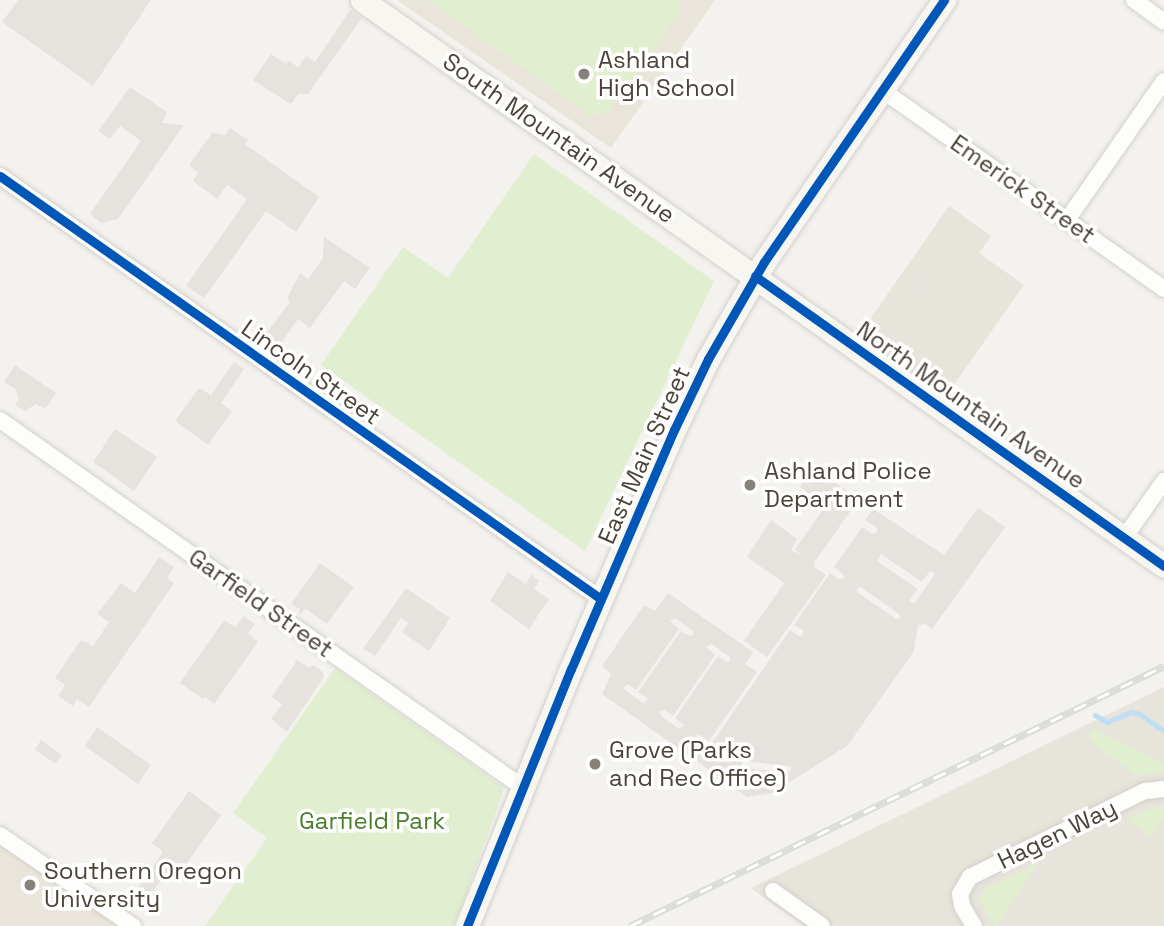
<!DOCTYPE html>
<style>
body{margin:0}
#map{position:relative;width:1164px;height:926px;overflow:hidden;background:#f4f2ee;font-family:"Space Grotesk",sans-serif}
div>[style]{position:absolute}
.residential>*{inset:0;background:#e7e4dc}
.education>*{inset:0;background:#eae5da}
.green>*{inset:0;background:#e1eecf}
.parking>*{inset:0;background:#e6e3df}
.stream>*{height:4.5px;margin:-2.25px;padding:0 2.25px;transform-origin:2.25px;border-radius:2.25px;background:#c0ddf1}
.roads{filter:drop-shadow(0 0 2px #d2d0cb) drop-shadow(0 0 2px #d2d0cb)}
.street>*{height:16px;margin:-8px;padding:0 8px;transform-origin:8px;border-radius:8px;background:#fdfdfc}
.secondary>*{height:23px;margin:-11.5px;padding:0 11.5px;transform-origin:11.5px;border-radius:11.5px;background:#f7f6f1}
.rail>*{height:7px;margin-top:-3.5px;transform-origin:0;background:repeating-linear-gradient(90deg,#fff 0 13px,#dbdbda 0 26px);box-sizing:border-box;border-block:2px solid #dbdbda}
.cycleway>*{height:9px;margin:-4.5px;padding:0 4.5px;transform-origin:4.5px;border-radius:4.5px;background:#0057b8}
.dots>*{width:19px;height:19px;translate:-50% -50%;box-sizing:border-box;border:4px solid #fff;border-radius:50%}
span{translate:-50% -50%;white-space:nowrap;text-align:center;line-height:1.15;-webkit-text-stroke:7px #fff;paint-order:stroke}
.poi-label{font-size:24px;color:#4b4439}
.left{translate:0 -50%;text-align:left}
.street-label{font-size:24px;color:#4b4439}
.park-label{font-size:24px;color:#4a7f2a}
</style>
<div id="map">
<div class="residential">
<i style="clip-path:polygon(949px 206px,991px 236px,979px 253px,1024px 285px,946px 396px,859px 335px)"></i>
<i style="clip-path:polygon(1164px 687px,1164px 926px,804px 926px,751px 888px)"></i>
</div>
<div class="education">
<i style="clip-path:polygon(397px 0,715px 0,611px 148px)"></i>
<i style="clip-path:polygon(0 845px,119px 926px,0 926px)"></i>
</div>
<div class="green">
<i style="clip-path:polygon(428px 0,678px 0,680px 12px,608px 113px,590px 116px)"></i>
<i style="clip-path:polygon(534px 154px,714px 281px,585px 551px,321px 365px,403px 247px,448px 278px)"></i>
<i style="clip-path:polygon(335px 668px,502px 786px,503px 792px,454px 926px,205px 926px,267px 838px,233px 813px)"></i>
<i style="clip-path:polygon(1095px 729px,1164px 763px,1164px 772px,1136px 776px,1090px 740px,1088px 734px)"></i>
<i style="clip-path:polygon(1164px 806px,1164px 818px,1150px 837px,1128px 818px,1152px 808px)"></i>
<i style="clip-path:polygon(1039px 862px,997px 926px,994px 926px,980px 900px,981px 891px,1021px 871px,1023px 874px,1027px 871px,1026px 868px)"></i>
</div>
<div class="parking">
<i style="clip-path:polygon(18px 0,151px 0,93px 86px,2px 22px)"></i>
<i style="clip-path:polygon(350px 10px,362px 18px,308px 94px,298px 94px,291px 104px,253px 80px,271px 54px,286px 64px,289px 61px,298px 67px,306px 56px,315px 62px)"></i>
<i style="clip-path:polygon(130px 87px,167px 112px,162px 123px,184px 125px,118px 219px,101px 223px,90px 214px,141px 141px,120px 126px,110px 139px,98px 131px)"></i>
<i style="clip-path:polygon(230px 128px,248px 140px,245px 144px,319px 197px,296px 232px,266px 211px,204px 298px,186px 286px,247px 199px,227px 185px,217px 199px,193px 181px,198px 173px,189px 165px,212px 133px,225px 135px)"></i>
<i style="clip-path:polygon(324px 237px,370px 268px,355px 289px,344px 281px,310px 328px,298px 319px,280px 345px,265px 335px,290px 302px,287px 298px,300px 273px,308px 279px,323px 258px)"></i>
<i style="clip-path:polygon(915px 273px,932px 285px,925px 296px,908px 284px)"></i>
<i style="clip-path:polygon(234px 362px,244px 369px,221px 403px,232px 411px,208px 445px,175px 421px,199px 388px,211px 395px)"></i>
<i style="clip-path:polygon(15px 365px,56px 393px,45px 409px,36px 404px,25px 411px,15px 405px,19px 398px,15px 389px,4px 382px)"></i>
<i style="clip-path:polygon(115px 429px,157px 457px,134px 491px,93px 462px)"></i>
<i style="clip-path:polygon(813px 467px,859px 499px,815px 561px,814px 567px,826px 575px,767px 657px,744px 641px,784px 583px,747px 557px,771px 520px,797px 539px,791px 550px,800px 555px,795px 549px,829px 501px,837px 503px,829px 497px,823px 504px,800px 487px)"></i>
<i style="clip-path:polygon(evenodd,978px 508px,1005px 527px,932px 629px,925px 624px,918px 625px,914px 651px,848px 745px,773px 793px,747px 797px,602px 694px,611px 674px,602px 666px,644px 605px,655px 611px,668px 593px,753px 652px,745px 664px,757px 672px,709px 741px,698px 734px,696px 738px,718px 755px,720px 749px,712px 743px,790px 630px,799px 636px,803px 635px,803px 630px,794px 625px,830px 573px,839px 579px,844px 578px,843px 574px,834px 567px,862px 527px,872px 534px,877px 533px,877px 528px,865px 520px,873px 509px,944px 555px,978px 508px,881px 554px,922px 582px,930px 571px,935px 574px,914px 604px,909px 601px,918px 589px,877px 561px,881px 554px,978px 508px,861px 587px,899px 614px,900px 618px,896px 619px,857px 592px,857px 588px,861px 587px,978px 508px,675px 618px,693px 631px,693px 635px,690px 636px,681px 631px,638px 692px,648px 699px,643px 703px,623px 688px,628px 684px,636px 690px,679px 629px,670px 621px,675px 618px,978px 508px,711px 644px,730px 657px,730px 661px,726px 662px,718px 656px,675px 718px,684px 725px,679px 729px,661px 716px,660px 711px,665px 710px,673px 716px,715px 655px,706px 647px,711px 644px,978px 508px,742px 761px,789px 766px,792px 769px,789px 772px,742px 768px,742px 761px)"></i>
<i style="clip-path:polygon(159px 557px,174px 567px,167px 578px,174px 583px,89px 707px,77px 699px,73px 706px,58px 696px,65px 685px,55px 678px,81px 640px,93px 646px,109px 622px,97px 614px,121px 583px,135px 593px)"></i>
<i style="clip-path:polygon(320px 563px,354px 587px,327px 624px,306px 609px,299px 614px,300px 609px,291px 604px)"></i>
<i style="clip-path:polygon(508px 572px,526px 584px,531px 574px,539px 581px,534px 589px,549px 599px,529px 629px,490px 601px)"></i>
<i style="clip-path:polygon(406px 588px,450px 618px,429px 651px,402px 632px,408px 623px,401px 618px,375px 656px,363px 649px)"></i>
<i style="clip-path:polygon(244px 616px,255px 624px,248px 633px,258px 642px,214px 704px,205px 697px,203px 699px,180px 683px,224px 620px,235px 627px)"></i>
<i style="clip-path:polygon(297px 660px,309px 668px,313px 665px,323px 672px,324px 677px,287px 732px,271px 719px,282px 704px,272px 697px)"></i>
<i style="clip-path:polygon(97px 727px,151px 765px,138px 784px,85px 746px)"></i>
<i style="clip-path:polygon(41px 740px,62px 755px,56px 764px,35px 750px)"></i>
<i style="clip-path:polygon(189px 791px,221px 815px,174px 881px,165px 874px,142px 907px,130px 899px,163px 852px,152px 843px)"></i>
</div>
<div class="stream">
<i style="left:1095px;top:715px;width:14px;rotate:30deg"></i>
<i style="left:1107px;top:722px;width:27px;rotate:-22deg"></i>
<i style="left:1132px;top:712px;width:8px;rotate:14deg"></i>
<i style="left:1140px;top:714px;width:29px;rotate:35deg"></i>
</div>
<div class="roads">
<div class="street">
<i style="left:1134px;top:0;width:37px;rotate:36deg"></i>
<i style="left:882px;top:90px;width:345px;rotate:35.2deg"></i>
<i style="left:0;top:176px;width:735px;rotate:35.14deg"></i>
<i style="left:1067px;top:220px;width:169px;rotate:-55.1deg"></i>
<i style="left:0;top:420px;width:637px;rotate:35.09deg"></i>
<i style="left:1124px;top:538px;width:70px;rotate:-54.9deg"></i>
<i style="left:0;top:835px;width:161px;rotate:34.4deg"></i>
<i style="left:773px;top:891px;width:60px;rotate:35.5deg"></i>
<i style="left:974px;top:926px;width:23px;rotate:-121deg"></i>
<i style="left:962px;top:906px;width:12px;rotate:-99deg"></i>
<i style="left:960px;top:894px;width:20px;rotate:-60deg"></i>
<i style="left:970px;top:877px;width:195px;rotate:-26.2deg"></i>
<i style="left:1145px;top:791px;width:19px;rotate:-6deg"></i>
</div>
<div class="secondary">
<i style="left:362px;top:0;width:982px;rotate:35.21deg"></i>
<i style="left:467px;top:926px;width:277px;rotate:-68deg"></i>
<i style="left:571px;top:669px;width:260px;rotate:-66.7deg"></i>
<i style="left:674px;top:430px;width:79px;rotate:-64.4deg"></i>
<i style="left:708px;top:359px;width:112px;rotate:-60deg"></i>
<i style="left:764px;top:262px;width:318px;rotate:-55.5deg"></i>
</div>
</div>
<div class="rail">
<i style="left:630px;top:926px;width:594px;rotate:-25.96deg"></i>
</div>
<div class="cycleway">
<i style="left:0;top:176px;width:735px;rotate:35.14deg"></i>
<i style="left:755px;top:276px;width:501px;rotate:35.34deg"></i>
<i style="left:467px;top:926px;width:277px;rotate:-68deg"></i>
<i style="left:571px;top:669px;width:260px;rotate:-66.7deg"></i>
<i style="left:674px;top:430px;width:79px;rotate:-64.4deg"></i>
<i style="left:708px;top:359px;width:112px;rotate:-60deg"></i>
<i style="left:764px;top:262px;width:318px;rotate:-55.5deg"></i>
</div>
<div class="dots">
<i style="left:584px;top:74px;background:#868178"></i>
<i style="left:750px;top:485px;background:#868178"></i>
<i style="left:595px;top:764px;background:#868178"></i>
<i style="left:30px;top:885px;background:#868178"></i>
</div>
<div class="poi-label">
<span class="left" style="left:598px;top:74px">Ashland<br>High School</span>
<span class="left" style="left:764px;top:485px">Ashland Police<br>Department</span>
<span class="left" style="left:609px;top:764px">Grove (Parks<br>and Rec Office)</span>
<span class="left" style="left:44px;top:885px">Southern Oregon<br>University</span>
</div>
<div class="street-label">
<span style="left:559px;top:138px;rotate:35deg">South Mountain Avenue</span>
<span style="left:1023px;top:189px;rotate:35deg">Emerick Street</span>
<span style="left:311px;top:372px;rotate:35deg">Lincoln Street</span>
<span style="left:971px;top:405px;rotate:35deg">North Mountain Avenue</span>
<span style="left:644px;top:455px;rotate:-66deg">East Main Street</span>
<span style="left:261px;top:603px;rotate:35deg">Garfield Street</span>
<span style="left:1057px;top:834px;rotate:-26deg">Hagen Way</span>
</div>
<div class="park-label">
<span style="left:372px;top:821px">Garfield Park</span>
</div>
</div>
